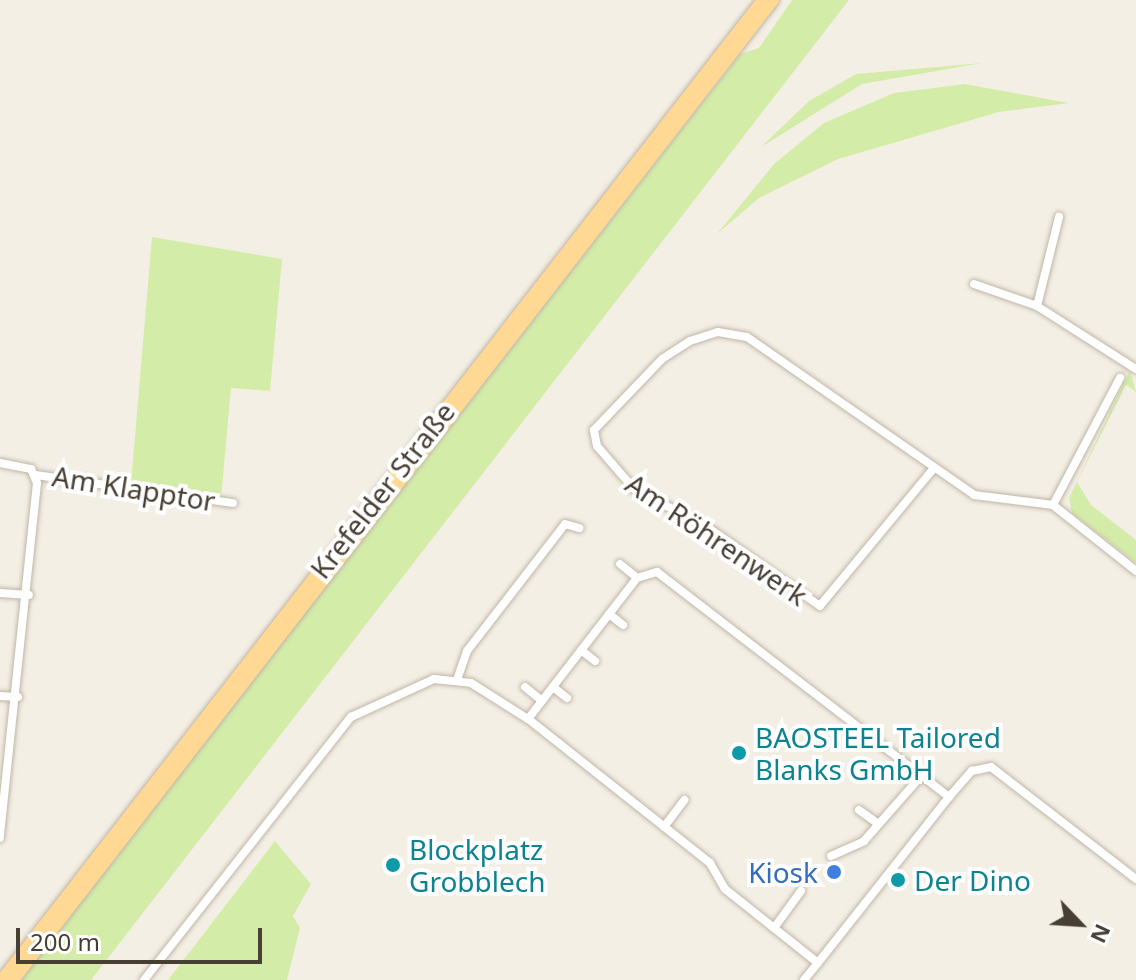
<!DOCTYPE html>
<meta charset="utf-8">
<style>
body{margin:0}
#map{position:relative;width:1136px;height:980px;overflow:hidden;background:#f4efe5;font-family:"Noto Sans",sans-serif}
div>[style]{position:absolute}
.green>*{inset:0;background:#d3eda9}
.roads{filter:drop-shadow(0 0 2px #c1b6a7) drop-shadow(0 0 2px #c1b6a7)}
.minor>*{height:8px;margin:-4px;padding:0 4px;transform-origin:4px;border-radius:4px;background:#fff}
.primary>*{height:12px;margin:-6px;padding:0 6px;transform-origin:6px;border-radius:6px;background:#ffd994}
.dots>*{width:22px;height:22px;translate:-50% -50%;box-sizing:border-box;border:4px solid #fff;border-radius:50%}
span{translate:-50% -50%;white-space:nowrap;text-align:center;line-height:1.15;-webkit-text-stroke:8px #fff;paint-order:stroke}
.street-label{font-size:28px;color:#483f34}
.culture-label{font-size:28px;color:#0d838f}
.left{translate:0 -50%;text-align:left}
.shop-label{font-size:28px;color:#366cbe}
.right{translate:-100% -50%;text-align:right}
.north{position:absolute;left:1040px;top:884px;width:80px;height:80px;-webkit-text-stroke:6px #fff;paint-order:stroke;rotate:115deg;font-size:22px;font-weight:700;line-height:32px;text-align:center;color:#483f34}
.north::after{content:'';display:block;margin:auto;width:28px;height:36px;background:#483f34;clip-path:polygon(50% 0,100% 100%,50% 72%,0 100%)}
.scale{position:absolute;left:16px;top:928px;width:246px;height:36px;box-sizing:border-box;border:4px solid #483f34;border-top:0;padding-left:10px;font-size:24px;line-height:28px;white-space:nowrap;color:#483f34;-webkit-text-stroke:6px #fff;paint-order:stroke}
</style>
<div id="map">
<div class="green">
<i style="clip-path:polygon(792px 0,849px 0,91px 980px,19px 980px,740px 54px,759px 48px)"></i>
<i style="clip-path:polygon(982px 63px,862px 84px,761px 147px,809px 101px,856px 74px)"></i>
<i style="clip-path:polygon(965px 84px,1069px 103px,999px 112px,838px 159px,759px 198px,717px 234px,774px 164px,824px 123px,894px 93px)"></i>
<i style="clip-path:polygon(152px 237px,282px 259px,270px 391px,231px 388px,221px 499px,131px 483px)"></i>
<i style="clip-path:polygon(1130px 370px,1136px 392px,1126px 385px,1077px 482px,1091px 505px,1136px 540px,1136px 563px,1072px 513px,1069px 498px)"></i>
<i style="clip-path:polygon(275px 841px,311px 884px,293px 916px,300px 928px,287px 980px,168px 980px)"></i>
</div>
<div class="roads">
<div class="minor">
<i style="left:974px;top:284px;width:67px;rotate:19.2deg"></i>
<i style="left:1037px;top:306px;width:117px;rotate:32.5deg"></i>
<i style="left:1037px;top:306px;width:92px;rotate:-76.1deg"></i>
<i style="left:0;top:463px;width:32px;rotate:11deg"></i>
<i style="left:31px;top:469px;width:15px;rotate:67deg"></i>
<i style="left:37px;top:483px;width:357px;rotate:96deg"></i>
<i style="left:934px;top:468px;width:179px;rotate:129.6deg"></i>
<i style="left:820px;top:606px;width:141px;rotate:-145.1deg"></i>
<i style="left:704px;top:525px;width:77px;rotate:-153.1deg"></i>
<i style="left:635px;top:490px;width:58px;rotate:-130.8deg"></i>
<i style="left:597px;top:446px;width:16px;rotate:-101deg"></i>
<i style="left:594px;top:430px;width:98px;rotate:-46.2deg"></i>
<i style="left:662px;top:359px;width:33px;rotate:-33deg"></i>
<i style="left:690px;top:341px;width:29px;rotate:-18deg"></i>
<i style="left:718px;top:332px;width:29px;rotate:10deg"></i>
<i style="left:747px;top:337px;width:277px;rotate:34.8deg"></i>
<i style="left:974px;top:495px;width:80px;rotate:7.2deg"></i>
<i style="left:1053px;top:505px;width:106px;rotate:38.5deg"></i>
<i style="left:36px;top:475px;width:199px;rotate:8.1deg"></i>
<i style="left:1053px;top:505px;width:144px;rotate:-62.2deg"></i>
<i style="left:620px;top:564px;width:22px;rotate:39deg"></i>
<i style="left:657px;top:572px;width:369px;rotate:37.6deg"></i>
<i style="left:949px;top:797px;width:211px;rotate:128.3deg"></i>
<i style="left:818px;top:963px;width:119px;rotate:-141.5deg"></i>
<i style="left:725px;top:889px;width:30px;rotate:-120deg"></i>
<i style="left:710px;top:863px;width:232px;rotate:-141.6deg"></i>
<i style="left:528px;top:719px;width:178px;rotate:-52.3deg"></i>
<i style="left:637px;top:578px;width:21px;rotate:-17deg"></i>
<i style="left:0;top:593px;width:29px;rotate:4deg"></i>
<i style="left:609px;top:614px;width:18px;rotate:38deg"></i>
<i style="left:581px;top:650px;width:18px;rotate:38deg"></i>
<i style="left:457px;top:680px;width:31px;rotate:-71deg"></i>
<i style="left:467px;top:651px;width:160px;rotate:-52.3deg"></i>
<i style="left:565px;top:524px;width:15px;rotate:16deg"></i>
<i style="left:525px;top:687px;width:22px;rotate:39deg"></i>
<i style="left:553px;top:687px;width:18px;rotate:38deg"></i>
<i style="left:0;top:696px;width:18px;rotate:3deg"></i>
<i style="left:949px;top:797px;width:35px;rotate:-49deg"></i>
<i style="left:972px;top:771px;width:19px;rotate:-12deg"></i>
<i style="left:991px;top:767px;width:183px;rotate:37.7deg"></i>
<i style="left:859px;top:810px;width:24px;rotate:36deg"></i>
<i style="left:664px;top:827px;width:34px;rotate:-53deg"></i>
<i style="left:831px;top:856px;width:36px;rotate:-24deg"></i>
<i style="left:864px;top:841px;width:88px;rotate:-48.7deg"></i>
<i style="left:774px;top:928px;width:46px;rotate:-53.9deg"></i>
<i style="left:144px;top:980px;width:335px;rotate:-51.8deg"></i>
<i style="left:351px;top:717px;width:91px;rotate:-24.6deg"></i>
<i style="left:434px;top:679px;width:37px;rotate:6deg"></i>
<i style="left:471px;top:683px;width:67px;rotate:32.3deg"></i>
<i style="left:804px;top:980px;width:22px;rotate:-51deg"></i>
</div>
<div class="primary">
<i style="left:2px;top:980px;width:1241px;rotate:-52.17deg"></i>
<i style="left:13px;top:980px;width:1240px;rotate:-52.21deg"></i>
</div>
</div>
<div class="dots">
<i style="left:739px;top:753px;background:#0f9aa8"></i>
<i style="left:393px;top:865px;background:#0f9aa8"></i>
<i style="left:834px;top:872px;background:#3f7fe0"></i>
<i style="left:898px;top:880px;background:#0f9aa8"></i>
</div>
<div class="street-label">
<span style="left:134px;top:488px;rotate:9deg">Am Klapptor</span>
<span style="left:382px;top:490px;rotate:-52deg">Krefelder Straße</span>
<span style="left:717px;top:539px;rotate:34deg">Am Röhrenwerk</span>
</div>
<div class="culture-label">
<span class="left" style="left:755px;top:753px">BAOSTEEL Tailored<br>Blanks GmbH</span>
<span class="left" style="left:409px;top:865px">Blockplatz<br>Grobblech</span>
<span class="left" style="left:914px;top:880px">Der Dino</span>
</div>
<div class="shop-label">
<span class="right" style="left:818px;top:872px">Kiosk</span>
</div>
<div class="north">N</div>
<div class="scale">200 m</div>
</div>
